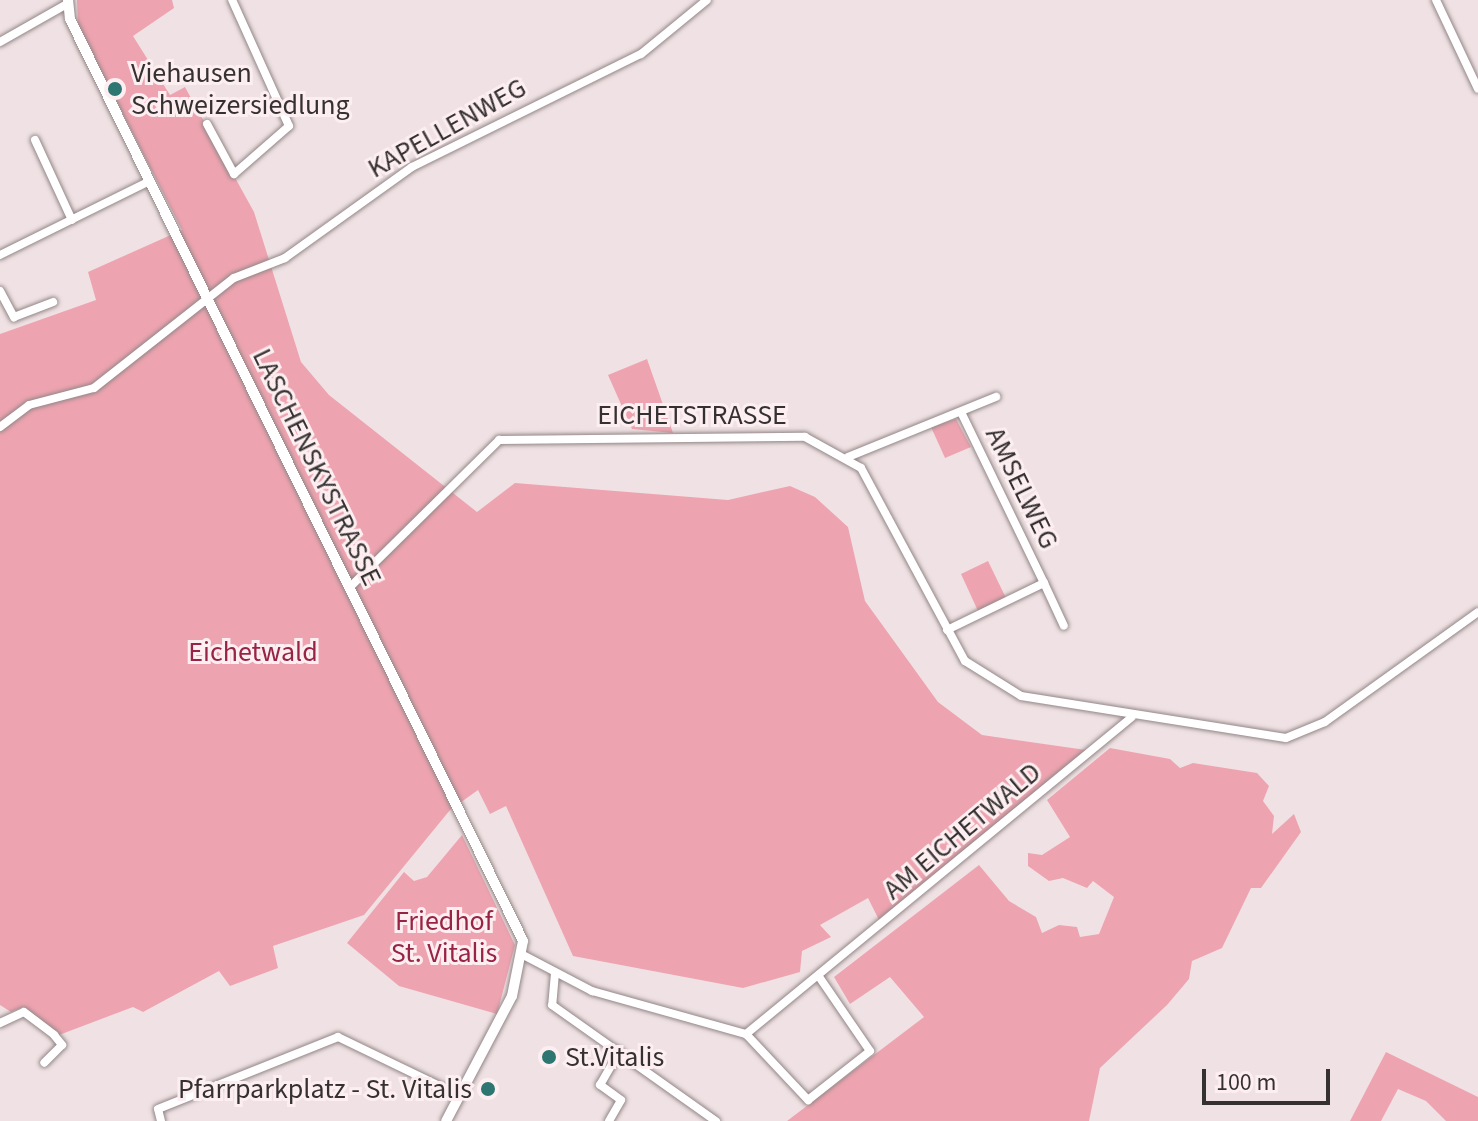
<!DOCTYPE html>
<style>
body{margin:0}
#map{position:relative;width:1478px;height:1121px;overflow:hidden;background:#f0e2e4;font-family:"Source Sans 3",sans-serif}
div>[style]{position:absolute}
.green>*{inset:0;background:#eea4b0}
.roads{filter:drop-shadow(0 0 2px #928687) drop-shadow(0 0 2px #928687)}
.minor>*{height:8px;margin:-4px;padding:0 4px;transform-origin:4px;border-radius:4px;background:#fff}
.tertiary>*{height:10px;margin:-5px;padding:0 5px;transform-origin:5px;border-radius:5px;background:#fff}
.dots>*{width:22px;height:22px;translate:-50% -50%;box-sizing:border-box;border:4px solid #fdeff1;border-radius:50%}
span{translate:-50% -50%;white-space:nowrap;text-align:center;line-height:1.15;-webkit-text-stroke:6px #fdeff1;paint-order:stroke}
.poi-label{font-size:28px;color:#363131}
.left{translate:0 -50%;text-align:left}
.right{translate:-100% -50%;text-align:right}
.street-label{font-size:28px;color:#363131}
.park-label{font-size:28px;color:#982445}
.scale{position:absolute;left:1202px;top:1069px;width:128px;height:36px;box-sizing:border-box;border:4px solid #363131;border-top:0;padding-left:10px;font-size:24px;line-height:28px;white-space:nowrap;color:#363131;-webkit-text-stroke:6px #fdeff1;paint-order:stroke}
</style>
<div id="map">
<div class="green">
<i style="clip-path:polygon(77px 0,172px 0,174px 8px,133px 36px,170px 95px,185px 87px,254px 212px,301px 362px,329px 395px,477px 512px,515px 483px,728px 500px,790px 486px,815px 497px,848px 527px,865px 601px,938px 702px,982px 735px,1086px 750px,880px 922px,868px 898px,820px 925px,831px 937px,802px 951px,800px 972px,743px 988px,573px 956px,506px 806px,490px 814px,478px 790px,450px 810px,364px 915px,273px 946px,278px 968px,230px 986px,219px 971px,143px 1012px,133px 1007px,59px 1035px,23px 1007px,11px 1012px,0 1005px,0 334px,96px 300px,88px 272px,182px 230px,78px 26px)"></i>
<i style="clip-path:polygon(647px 359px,673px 433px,632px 429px,608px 375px)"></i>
<i style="clip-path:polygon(956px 419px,971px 447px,945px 458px,931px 427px)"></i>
<i style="clip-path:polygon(988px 561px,1006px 598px,978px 611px,961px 574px)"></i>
<i style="clip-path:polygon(1110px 748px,1170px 759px,1180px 768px,1193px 763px,1257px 773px,1269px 786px,1263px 801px,1274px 816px,1272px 834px,1294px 814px,1301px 832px,1261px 888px,1251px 888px,1222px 948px,1192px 961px,1189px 979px,1167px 1005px,1100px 1068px,1089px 1121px,787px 1121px,924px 1017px,890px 977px,850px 1004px,834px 977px,979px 865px,1009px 901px,1036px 917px,1042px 933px,1059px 925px,1077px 927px,1080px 937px,1099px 934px,1114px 897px,1093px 881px,1087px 888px,1063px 878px,1049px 881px,1028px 866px,1028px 853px,1042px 855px,1070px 837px,1047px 800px)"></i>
<i style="clip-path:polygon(462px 835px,515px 945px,497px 1014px,399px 986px,347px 943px,404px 872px,414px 881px,427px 877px)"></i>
<i style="clip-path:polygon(1386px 1052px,1478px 1097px,1478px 1121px,1446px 1121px,1426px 1101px,1398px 1089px,1381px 1121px,1350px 1121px)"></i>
</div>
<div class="roads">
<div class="minor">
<i style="left:1436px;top:0;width:98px;rotate:64.7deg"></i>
<i style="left:0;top:42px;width:77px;rotate:-29.6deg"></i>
<i style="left:207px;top:124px;width:57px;rotate:61.6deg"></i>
<i style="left:234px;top:174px;width:73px;rotate:-41.1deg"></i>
<i style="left:289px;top:126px;width:138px;rotate:-114.3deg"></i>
<i style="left:35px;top:140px;width:88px;rotate:65.2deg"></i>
<i style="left:0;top:255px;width:167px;rotate:-26.3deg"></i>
<i style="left:0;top:291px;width:30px;rotate:62deg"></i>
<i style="left:14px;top:317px;width:42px;rotate:-21deg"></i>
<i style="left:0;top:427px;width:36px;rotate:-37deg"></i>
<i style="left:29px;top:405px;width:67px;rotate:-14.7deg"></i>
<i style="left:94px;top:388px;width:178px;rotate:-38.2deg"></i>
<i style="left:234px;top:278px;width:55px;rotate:-21.4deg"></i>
<i style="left:285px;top:258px;width:156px;rotate:-35.6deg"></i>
<i style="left:412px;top:167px;width:255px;rotate:-26.3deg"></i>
<i style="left:641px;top:54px;width:85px;rotate:-39.3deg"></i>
<i style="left:848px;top:457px;width:160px;rotate:-22.1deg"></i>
<i style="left:1044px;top:583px;width:47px;rotate:65.1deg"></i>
<i style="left:349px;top:588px;width:211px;rotate:-44.6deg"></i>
<i style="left:499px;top:440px;width:306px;rotate:-0.6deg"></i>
<i style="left:805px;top:437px;width:64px;rotate:29deg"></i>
<i style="left:861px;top:468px;width:219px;rotate:61.7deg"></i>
<i style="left:965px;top:661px;width:66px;rotate:32deg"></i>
<i style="left:1021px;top:696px;width:268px;rotate:9deg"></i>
<i style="left:1286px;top:738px;width:42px;rotate:-22.3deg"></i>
<i style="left:1325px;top:722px;width:188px;rotate:-35.7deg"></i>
<i style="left:947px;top:630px;width:108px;rotate:-25.9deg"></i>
<i style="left:1044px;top:583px;width:190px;rotate:-115.9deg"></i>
<i style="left:525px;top:956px;width:76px;rotate:27.6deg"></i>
<i style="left:592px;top:991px;width:160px;rotate:15.6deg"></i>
<i style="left:746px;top:1034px;width:499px;rotate:-39.4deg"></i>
<i style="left:555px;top:973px;width:32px;rotate:95deg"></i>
<i style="left:552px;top:1005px;width:201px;rotate:35.3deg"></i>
<i style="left:0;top:1023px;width:26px;rotate:-25deg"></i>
<i style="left:24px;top:1012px;width:38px;rotate:37deg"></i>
<i style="left:54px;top:1035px;width:13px;rotate:51deg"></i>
<i style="left:62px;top:1045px;width:25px;rotate:135deg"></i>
<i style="left:746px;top:1034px;width:91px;rotate:46.8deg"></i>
<i style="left:808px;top:1100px;width:79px;rotate:-38.3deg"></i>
<i style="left:870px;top:1051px;width:88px;rotate:-124.4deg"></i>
<i style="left:161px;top:1121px;width:12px;rotate:-104deg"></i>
<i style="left:158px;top:1109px;width:194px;rotate:-21.8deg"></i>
<i style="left:338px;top:1037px;width:136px;rotate:25.8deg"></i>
<i style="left:609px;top:1121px;width:24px;rotate:-60deg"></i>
<i style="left:621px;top:1100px;width:26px;rotate:-144deg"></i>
<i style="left:600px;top:1085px;width:39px;rotate:-60deg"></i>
</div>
<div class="tertiary">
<i style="left:68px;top:0;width:19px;rotate:84deg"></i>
<i style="left:70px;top:19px;width:1027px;rotate:63.83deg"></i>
<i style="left:523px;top:941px;width:56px;rotate:101.3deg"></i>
<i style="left:512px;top:996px;width:141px;rotate:117.8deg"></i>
</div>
</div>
<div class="dots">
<i style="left:115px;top:89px;background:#2d7671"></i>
<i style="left:549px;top:1057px;background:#2d7671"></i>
<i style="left:488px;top:1089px;background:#2d7671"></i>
</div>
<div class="poi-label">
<span class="left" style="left:131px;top:89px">Viehausen<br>Schweizersiedlung</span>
<span class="left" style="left:565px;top:1057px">St.Vitalis</span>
<span class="right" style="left:472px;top:1089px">Pfarrparkplatz - St. Vitalis</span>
</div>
<div class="street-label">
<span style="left:447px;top:128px;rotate:-29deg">KAPELLENWEG</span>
<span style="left:692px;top:415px">EICHETSTRASSE</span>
<span style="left:317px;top:467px;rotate:64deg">LASCHENSKYSTRASSE</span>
<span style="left:1022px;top:488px;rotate:64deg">AMSELWEG</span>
<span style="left:962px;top:831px;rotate:-40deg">AM EICHETWALD</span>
</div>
<div class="park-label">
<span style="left:253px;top:652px">Eichetwald</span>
<span style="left:444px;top:937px">Friedhof<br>St. Vitalis</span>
</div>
<div class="scale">100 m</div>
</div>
